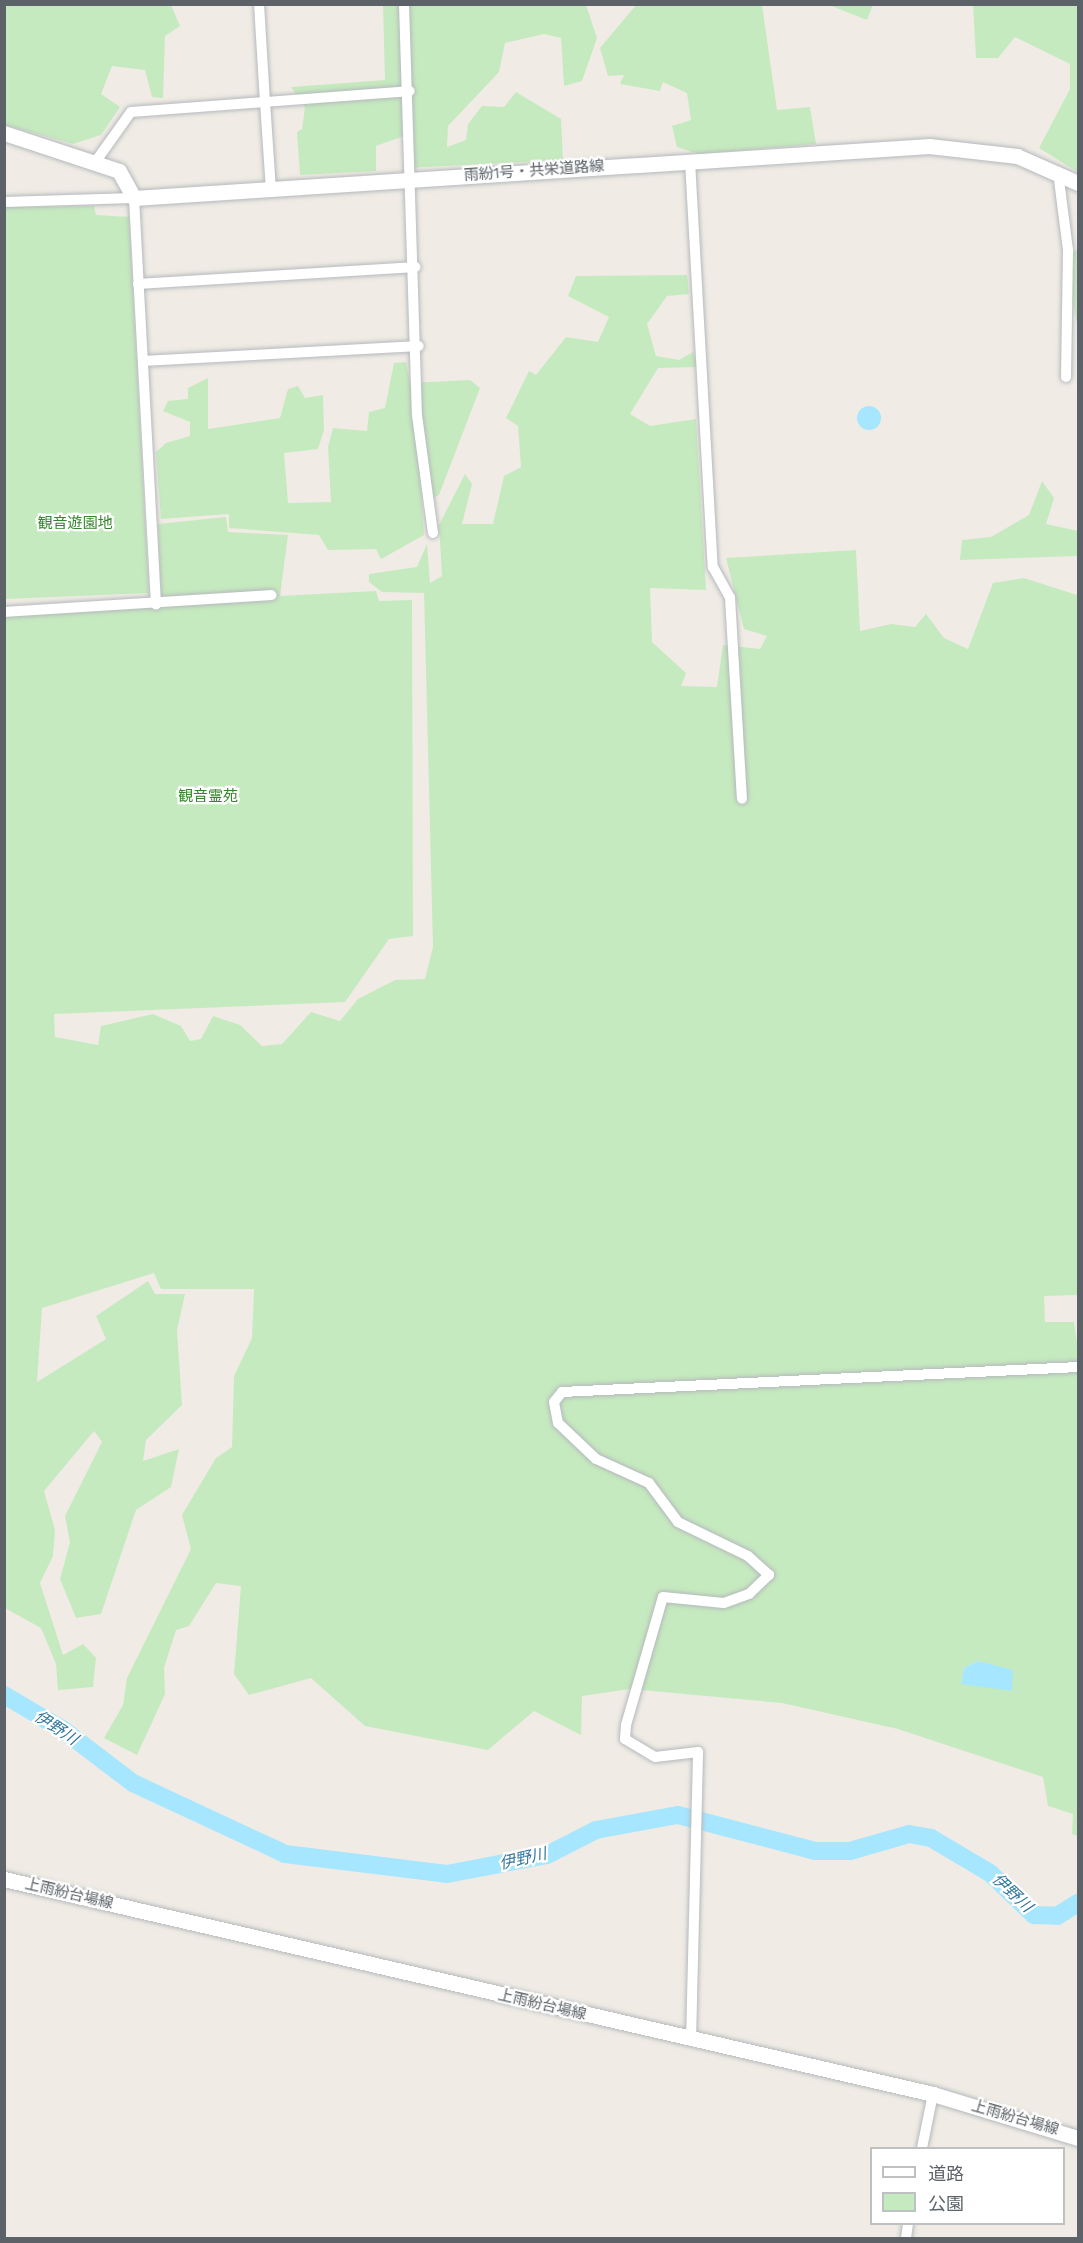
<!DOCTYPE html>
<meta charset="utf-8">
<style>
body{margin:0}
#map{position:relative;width:1083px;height:2243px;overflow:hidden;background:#f0ece5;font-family:"Work Sans","Noto Sans JP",sans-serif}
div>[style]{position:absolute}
.green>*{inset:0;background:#c6eabf}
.water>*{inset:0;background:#a6e6ff}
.round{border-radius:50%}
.river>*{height:18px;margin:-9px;padding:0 9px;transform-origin:9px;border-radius:9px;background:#a6e6ff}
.roads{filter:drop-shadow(0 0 2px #b5b9bd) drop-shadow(0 0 2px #b5b9bd)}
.street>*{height:10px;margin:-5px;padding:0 5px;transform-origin:5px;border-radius:5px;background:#fff}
.secondary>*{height:15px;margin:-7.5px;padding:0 7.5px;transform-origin:7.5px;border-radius:7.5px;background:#fff}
span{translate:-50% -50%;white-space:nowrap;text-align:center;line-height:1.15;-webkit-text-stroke:4.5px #fff;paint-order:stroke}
.street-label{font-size:15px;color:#5c6267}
.park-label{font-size:15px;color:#37842e}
.water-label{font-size:16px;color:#32789e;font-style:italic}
.frame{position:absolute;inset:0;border:6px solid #5c6267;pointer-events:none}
.legend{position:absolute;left:870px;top:2147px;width:195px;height:78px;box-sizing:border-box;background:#fff;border:2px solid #bec0c2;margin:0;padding:8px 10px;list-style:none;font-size:18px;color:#5c6267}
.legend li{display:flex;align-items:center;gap:12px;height:30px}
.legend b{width:30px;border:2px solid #bec0c2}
</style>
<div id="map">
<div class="green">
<i style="clip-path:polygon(4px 5px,171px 5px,180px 26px,165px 36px,163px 98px,152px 97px,145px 70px,112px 66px,101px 94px,120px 107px,101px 135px,73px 144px,5px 125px)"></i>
<i style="clip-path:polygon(383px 5px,586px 5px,597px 38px,582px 81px,564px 86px,561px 38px,544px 34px,505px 43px,499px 72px,448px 126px,447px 147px,466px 140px,468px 124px,482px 106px,504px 107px,516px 92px,561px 119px,563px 160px,405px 168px,404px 136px,376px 146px,376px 171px,300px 175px,297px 132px,302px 129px,305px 107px,291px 87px,385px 80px)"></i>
<i style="clip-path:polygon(636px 5px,762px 5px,777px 110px,810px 107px,816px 144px,699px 154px,677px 147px,672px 126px,691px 120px,687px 93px,663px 82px,660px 91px,620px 84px,624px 75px,608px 76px,600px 48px)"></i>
<i style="clip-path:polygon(829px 5px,873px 4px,873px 5px,867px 20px)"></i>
<i style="clip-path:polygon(973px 5px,1078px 5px,1078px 172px,1039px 148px,1070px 89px,1070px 64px,1015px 37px,998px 58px,976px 58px)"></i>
<i style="clip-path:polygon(94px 206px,96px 215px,129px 217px,149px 593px,5px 599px,4px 207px)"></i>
<i style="clip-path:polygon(1078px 249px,1078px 329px,1064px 257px)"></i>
<i style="clip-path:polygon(evenodd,687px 275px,689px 294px,667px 296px,647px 324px,656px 356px,679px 360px,693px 352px,698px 367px,658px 368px,630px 414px,650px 426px,696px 419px,706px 590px,650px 588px,652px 642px,686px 673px,681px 686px,717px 687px,723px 645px,760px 649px,767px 636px,744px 629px,726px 558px,856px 550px,860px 631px,891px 624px,915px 627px,926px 614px,944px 638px,968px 649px,993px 583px,1024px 578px,1077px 595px,1078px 1295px,1044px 1296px,1045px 1322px,1074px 1322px,1078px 1350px,1078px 1836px,1072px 1834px,1073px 1814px,1048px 1806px,1043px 1777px,898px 1729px,782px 1703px,630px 1689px,582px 1696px,581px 1735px,534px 1711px,488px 1750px,365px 1726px,311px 1678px,249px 1695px,234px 1674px,241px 1586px,216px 1583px,189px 1626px,176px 1630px,164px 1668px,165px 1694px,137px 1755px,104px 1738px,123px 1705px,127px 1678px,191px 1549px,182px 1515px,216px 1458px,232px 1447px,234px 1376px,252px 1338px,254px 1289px,161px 1289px,154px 1273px,42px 1308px,37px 1382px,106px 1339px,96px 1316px,148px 1281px,155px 1294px,185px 1294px,177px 1330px,182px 1405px,146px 1440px,143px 1461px,179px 1449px,171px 1487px,136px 1510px,101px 1614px,76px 1618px,60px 1579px,70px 1542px,65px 1516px,102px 1442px,94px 1431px,44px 1491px,55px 1530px,53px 1556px,40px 1583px,63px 1655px,83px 1644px,96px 1658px,93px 1687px,58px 1690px,56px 1664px,41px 1628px,5px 1608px,5px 607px,161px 598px,158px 524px,226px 517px,228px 532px,288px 535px,280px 596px,376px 591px,379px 601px,412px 600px,413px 936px,389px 939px,345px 1002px,54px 1014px,55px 1037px,98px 1045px,101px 1026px,153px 1014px,181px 1026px,190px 1041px,201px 1039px,213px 1016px,240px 1025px,262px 1046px,282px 1044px,311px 1012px,340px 1021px,358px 999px,395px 980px,425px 979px,433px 947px,424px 593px,382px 592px,369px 582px,369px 574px,417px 567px,427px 544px,430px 583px,442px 576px,439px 525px,465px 474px,472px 484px,462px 524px,493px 524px,504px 476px,521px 467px,518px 426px,506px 418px,529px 371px,536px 375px,566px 337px,598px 342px,609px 317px,568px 296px,576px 276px,687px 275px,978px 1661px,996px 1668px,1013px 1670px,961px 1684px,964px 1668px,978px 1661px)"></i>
<i style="clip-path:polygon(406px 362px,410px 383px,470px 380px,480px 388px,439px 495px,432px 498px,420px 473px,424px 535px,381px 559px,376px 549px,328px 550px,319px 535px,229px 528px,229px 514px,161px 519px,156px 452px,166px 443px,190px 436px,190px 422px,163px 411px,168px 401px,188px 399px,188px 388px,208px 378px,208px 429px,280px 418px,288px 389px,298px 386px,305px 398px,323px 395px,324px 430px,318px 449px,284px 453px,288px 503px,331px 502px,328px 447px,333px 428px,367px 431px,369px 412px,385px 408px,394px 363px)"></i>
<i style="clip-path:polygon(1042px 481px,1054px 498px,1046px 524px,1078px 531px,1078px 556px,960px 560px,962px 540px,991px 537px,1029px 515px)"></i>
</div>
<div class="water">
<i class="round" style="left:857px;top:406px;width:24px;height:24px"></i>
<i style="clip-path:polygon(978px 1661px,1013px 1670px,1012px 1691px,961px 1684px,964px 1668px)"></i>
</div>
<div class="river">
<i style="left:4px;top:1695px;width:67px;rotate:30.4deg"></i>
<i style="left:62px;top:1729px;width:89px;rotate:37.3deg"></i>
<i style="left:133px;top:1783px;width:168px;rotate:25deg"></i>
<i style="left:285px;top:1854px;width:163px;rotate:7deg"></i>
<i style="left:447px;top:1874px;width:102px;rotate:-10.8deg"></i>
<i style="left:547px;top:1855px;width:55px;rotate:-27deg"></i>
<i style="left:596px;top:1830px;width:83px;rotate:-10.4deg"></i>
<i style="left:678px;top:1815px;width:142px;rotate:14.7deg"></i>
<i style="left:815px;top:1851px;width:35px"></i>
<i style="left:850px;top:1851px;width:61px;rotate:-16.1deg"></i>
<i style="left:909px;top:1834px;width:22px;rotate:10deg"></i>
<i style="left:931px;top:1838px;width:69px;rotate:30.7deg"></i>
<i style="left:990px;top:1873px;width:61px;rotate:43.7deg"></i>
<i style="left:1034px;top:1915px;width:23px;rotate:2deg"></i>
<i style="left:1057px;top:1916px;width:25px;rotate:-32deg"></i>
</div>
<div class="roads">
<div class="street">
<i style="left:259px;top:4px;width:98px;rotate:86.5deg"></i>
<i style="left:265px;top:102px;width:145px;rotate:-4.3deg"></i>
<i style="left:404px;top:4px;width:411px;rotate:88.2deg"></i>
<i style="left:417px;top:415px;width:119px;rotate:82.3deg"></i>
<i style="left:96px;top:161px;width:60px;rotate:-54.5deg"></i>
<i style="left:131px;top:112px;width:134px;rotate:-4.3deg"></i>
<i style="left:265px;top:102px;width:87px;rotate:86.1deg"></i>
<i style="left:690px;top:161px;width:407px;rotate:86.8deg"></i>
<i style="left:713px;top:567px;width:35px;rotate:61deg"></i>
<i style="left:730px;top:598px;width:201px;rotate:86.6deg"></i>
<i style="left:1058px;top:172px;width:79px;rotate:82.7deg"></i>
<i style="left:1068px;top:250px;width:127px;rotate:90.9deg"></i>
<i style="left:4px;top:202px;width:130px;rotate:-1.8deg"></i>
<i style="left:134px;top:198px;width:407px;rotate:86.9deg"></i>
<i style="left:138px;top:284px;width:278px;rotate:-3.5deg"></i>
<i style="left:143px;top:361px;width:276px;rotate:-3.1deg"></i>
<i style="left:4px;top:612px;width:268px;rotate:-3.6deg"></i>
<i style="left:691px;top:2041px;width:289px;rotate:-88.6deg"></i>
<i style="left:698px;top:1752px;width:43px;rotate:173.4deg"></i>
<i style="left:655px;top:1757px;width:35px;rotate:-149deg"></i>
<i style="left:625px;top:1739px;width:14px;rotate:-86deg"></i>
<i style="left:626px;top:1725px;width:133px;rotate:-73.9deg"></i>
<i style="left:663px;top:1597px;width:61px;rotate:5.6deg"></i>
<i style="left:724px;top:1603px;width:27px;rotate:-20deg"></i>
<i style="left:749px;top:1594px;width:28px;rotate:-44deg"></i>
<i style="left:769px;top:1575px;width:28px;rotate:-138deg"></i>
<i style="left:748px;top:1556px;width:78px;rotate:-154.1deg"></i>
<i style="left:678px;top:1522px;width:49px;rotate:-126.6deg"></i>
<i style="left:649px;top:1483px;width:58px;rotate:-155.6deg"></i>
<i style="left:596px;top:1459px;width:52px;rotate:-136.5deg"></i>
<i style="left:558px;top:1423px;width:21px;rotate:-101deg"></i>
<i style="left:554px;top:1402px;width:13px;rotate:-51deg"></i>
<i style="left:562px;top:1392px;width:517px;rotate:-2.77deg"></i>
<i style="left:922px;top:2148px;width:55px;rotate:-78.5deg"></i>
<i style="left:906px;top:2238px;width:14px;rotate:-82deg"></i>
</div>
<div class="secondary">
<i style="left:4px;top:133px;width:121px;rotate:18.3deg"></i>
<i style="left:119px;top:171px;width:31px;rotate:61deg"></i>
<i style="left:134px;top:198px;width:797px;rotate:-3.74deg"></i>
<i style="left:929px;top:146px;width:89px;rotate:6.5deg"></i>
<i style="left:1017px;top:156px;width:67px;rotate:23.9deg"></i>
<i style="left:4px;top:1879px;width:954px;rotate:13.03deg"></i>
<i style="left:933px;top:2094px;width:152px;rotate:16.9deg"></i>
</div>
</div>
<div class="street-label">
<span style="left:534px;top:171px;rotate:-4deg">雨紛1号・共栄道路線</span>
<span style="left:69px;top:1894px;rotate:13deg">上雨紛台場線</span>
<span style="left:542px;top:2005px;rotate:13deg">上雨紛台場線</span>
<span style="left:1015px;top:2118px;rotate:16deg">上雨紛台場線</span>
</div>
<div class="park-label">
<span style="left:75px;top:524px">観音遊園地</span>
<span style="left:208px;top:797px">観音霊苑</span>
</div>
<div class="water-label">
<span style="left:56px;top:1728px;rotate:33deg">伊野川</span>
<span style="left:523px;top:1859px;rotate:-13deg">伊野川</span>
<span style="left:1012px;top:1893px;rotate:43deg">伊野川</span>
</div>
<div class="frame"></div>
<ul class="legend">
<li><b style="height:8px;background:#fff"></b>道路</li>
<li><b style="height:16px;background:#c6eabf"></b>公園</li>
</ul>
</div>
